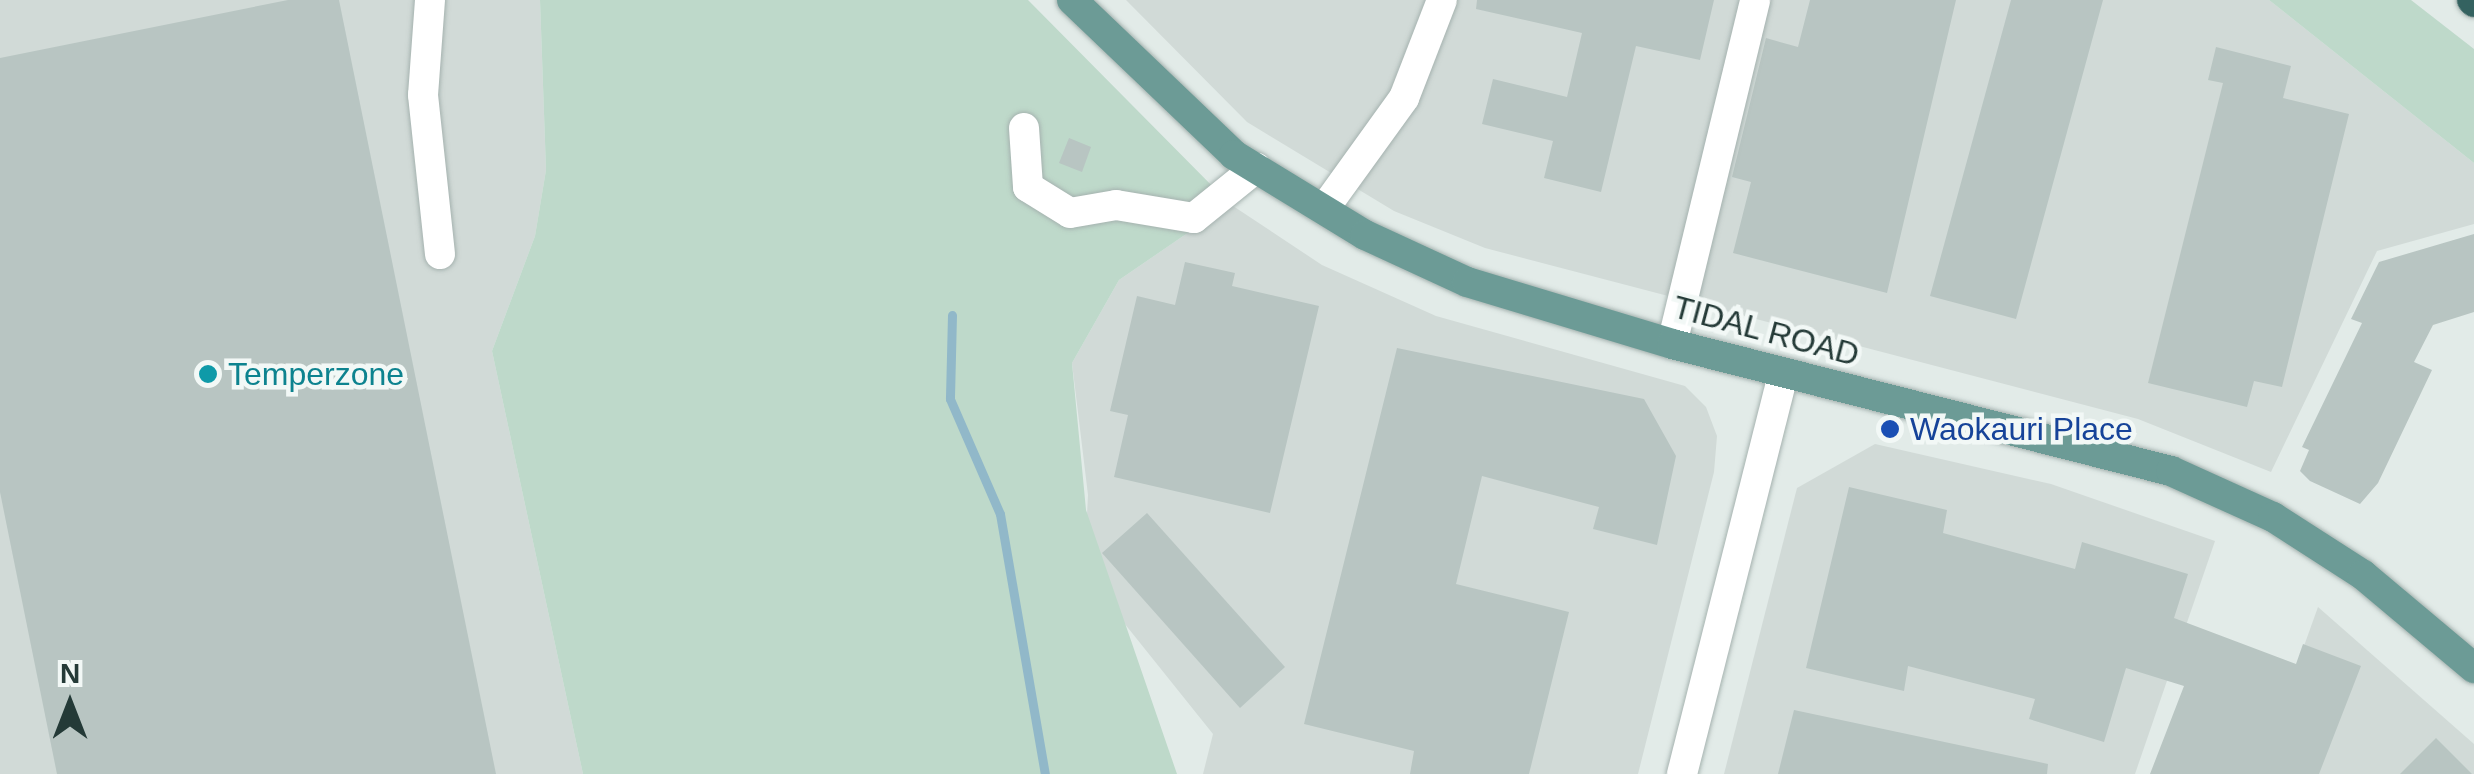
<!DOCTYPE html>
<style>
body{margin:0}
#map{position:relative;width:2474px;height:774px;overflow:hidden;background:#e2ebe8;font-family:Arial,sans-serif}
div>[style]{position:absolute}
.built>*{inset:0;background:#d1dad7}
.green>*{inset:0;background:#bed9ca}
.stream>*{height:9px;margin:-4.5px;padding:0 4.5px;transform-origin:4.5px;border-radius:4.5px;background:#91b8c9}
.building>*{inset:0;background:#b8c5c2}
.roads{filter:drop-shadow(0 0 2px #a5b2af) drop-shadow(0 0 2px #a5b2af)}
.minor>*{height:30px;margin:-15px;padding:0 15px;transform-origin:15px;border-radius:15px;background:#fff}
.major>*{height:30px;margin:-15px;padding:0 15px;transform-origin:15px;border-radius:15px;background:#6c9b96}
.highway>*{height:30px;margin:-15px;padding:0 15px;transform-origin:15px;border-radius:15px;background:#346260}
.dots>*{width:28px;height:28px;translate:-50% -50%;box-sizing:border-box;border:5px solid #f2f8f6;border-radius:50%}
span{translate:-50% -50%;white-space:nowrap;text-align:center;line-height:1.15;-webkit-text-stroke:9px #f2f8f6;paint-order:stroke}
.street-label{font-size:32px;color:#243a37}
.culture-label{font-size:32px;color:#0d838f}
.left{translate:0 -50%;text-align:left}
.transit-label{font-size:32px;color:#164399}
.north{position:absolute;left:20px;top:654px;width:100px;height:100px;-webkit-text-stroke:8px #f2f8f6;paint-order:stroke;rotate:0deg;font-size:28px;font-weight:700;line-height:40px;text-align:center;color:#243a37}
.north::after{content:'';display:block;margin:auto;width:35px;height:45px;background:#243a37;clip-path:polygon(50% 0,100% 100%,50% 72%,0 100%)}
</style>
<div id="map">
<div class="built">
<i style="clip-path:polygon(0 0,540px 0,546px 170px,535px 236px,492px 351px,583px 774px,0 774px)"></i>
<i style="clip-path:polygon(1126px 0,2269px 0,2474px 163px,2474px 224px,2377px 251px,2271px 472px,2138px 419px,1485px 248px,1394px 211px,1247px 122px)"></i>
<i style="clip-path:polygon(1230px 204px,1322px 265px,1436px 316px,1685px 386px,1706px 407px,1717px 436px,1714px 472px,1638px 774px,1203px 774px,1213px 734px,1084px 573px,1088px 495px,1072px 363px,1119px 280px)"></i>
<i style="clip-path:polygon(1875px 444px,2051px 484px,2215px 541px,2135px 774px,1724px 774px,1797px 488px)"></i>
<i style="clip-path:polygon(2318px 607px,2474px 744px,2474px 774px,2258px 774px)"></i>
</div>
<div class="green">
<i style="clip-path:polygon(540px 0,1028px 0,1230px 204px,1119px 280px,1072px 363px,1086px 510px,1177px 774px,583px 774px,492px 351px,535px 236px,546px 170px)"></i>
<i style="clip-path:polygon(2269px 0,2411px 0,2474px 49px,2474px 163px)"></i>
</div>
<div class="stream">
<i style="left:952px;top:315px;width:84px;rotate:91.4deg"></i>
<i style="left:950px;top:399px;width:125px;rotate:66.5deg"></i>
<i style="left:1000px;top:514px;width:264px;rotate:80.2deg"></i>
</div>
<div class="building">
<i style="clip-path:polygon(288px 0,339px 0,496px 774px,57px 774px,0 492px,0 58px)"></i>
<i style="clip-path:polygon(1477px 0,1714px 0,1700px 60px,1636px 46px,1601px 192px,1544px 178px,1553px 141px,1482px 124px,1493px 79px,1567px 97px,1582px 33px,1476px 9px)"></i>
<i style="clip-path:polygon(1810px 0,1956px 0,1887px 293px,1733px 253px,1751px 182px,1732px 177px,1766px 38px,1798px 47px)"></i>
<i style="clip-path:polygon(2011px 0,2103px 0,2016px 319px,1930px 296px)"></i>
<i style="clip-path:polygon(2216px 47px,2291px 66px,2283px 98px,2349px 114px,2282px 387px,2254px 381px,2247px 407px,2148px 383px,2223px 83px,2208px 80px)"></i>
<i style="clip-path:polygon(1069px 138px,1091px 147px,1082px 172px,1059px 163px)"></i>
<i style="clip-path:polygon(2474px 234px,2474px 312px,2433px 325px,2414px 362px,2432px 370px,2378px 483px,2360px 504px,2310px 481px,2300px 471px,2309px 450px,2302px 447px,2362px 323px,2351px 319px,2379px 262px)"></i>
<i style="clip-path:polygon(1185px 262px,1235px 273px,1232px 286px,1319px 306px,1270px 513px,1114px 477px,1128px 415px,1110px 411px,1137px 296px,1175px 305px)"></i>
<i style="clip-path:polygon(1397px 348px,1644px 399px,1676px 456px,1657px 545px,1593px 529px,1599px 507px,1482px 476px,1456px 584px,1569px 612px,1529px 774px,1410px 774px,1414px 751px,1304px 724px)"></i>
<i style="clip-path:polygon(1849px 487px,1947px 510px,1943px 533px,2075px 569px,2082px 542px,2188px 574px,2174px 618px,2296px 664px,2303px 644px,2361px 666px,2319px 774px,2150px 774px,2184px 686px,2126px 668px,2104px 742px,2029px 719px,2035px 699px,1908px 666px,1904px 691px,1806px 668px)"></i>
<i style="clip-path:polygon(1147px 513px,1285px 667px,1240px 708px,1102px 553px)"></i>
<i style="clip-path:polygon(1794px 710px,2048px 764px,2047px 774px,1778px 774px)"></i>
<i style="clip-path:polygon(2436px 738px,2472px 774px,2400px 774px)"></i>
</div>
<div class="roads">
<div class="minor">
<i style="left:430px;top:0;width:95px;rotate:94.2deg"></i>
<i style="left:423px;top:95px;width:160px;rotate:83.9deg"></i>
<i style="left:1024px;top:128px;width:59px;rotate:86.1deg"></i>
<i style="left:1028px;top:187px;width:49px;rotate:31.8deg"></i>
<i style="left:1070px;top:213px;width:47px;rotate:-9.9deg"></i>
<i style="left:1116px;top:205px;width:79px;rotate:9.5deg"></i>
<i style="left:1194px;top:218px;width:80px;rotate:-38.9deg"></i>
<i style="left:1324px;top:209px;width:137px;rotate:-54.2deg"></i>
<i style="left:1404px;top:98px;width:105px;rotate:-68.8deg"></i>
<i style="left:1672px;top:344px;width:354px;rotate:-76.4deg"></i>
<i style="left:1682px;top:774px;width:413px;rotate:-75.8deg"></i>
</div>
<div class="major">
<i style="left:1072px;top:0;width:224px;rotate:43.7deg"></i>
<i style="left:1234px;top:155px;width:153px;rotate:31.4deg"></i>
<i style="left:1365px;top:235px;width:112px;rotate:24.7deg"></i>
<i style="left:1467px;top:282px;width:214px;rotate:16.8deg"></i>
<i style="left:1672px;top:344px;width:515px;rotate:14.28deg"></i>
<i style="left:2171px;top:471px;width:112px;rotate:24.3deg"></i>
<i style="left:2273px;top:517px;width:107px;rotate:32.8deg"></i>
<i style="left:2363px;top:575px;width:145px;rotate:40deg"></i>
</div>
<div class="highway">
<i style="left:2472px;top:0;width:3px;rotate:45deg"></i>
</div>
</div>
<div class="dots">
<i style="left:208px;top:374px;background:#0f9aa8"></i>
<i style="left:1890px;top:429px;background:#1a4fb4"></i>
</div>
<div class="street-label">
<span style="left:1766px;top:331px;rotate:15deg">TIDAL ROAD</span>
</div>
<div class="culture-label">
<span class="left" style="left:228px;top:374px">Temperzone</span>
</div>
<div class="transit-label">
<span class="left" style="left:1910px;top:429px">Waokauri Place</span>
</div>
<div class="north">N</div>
</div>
